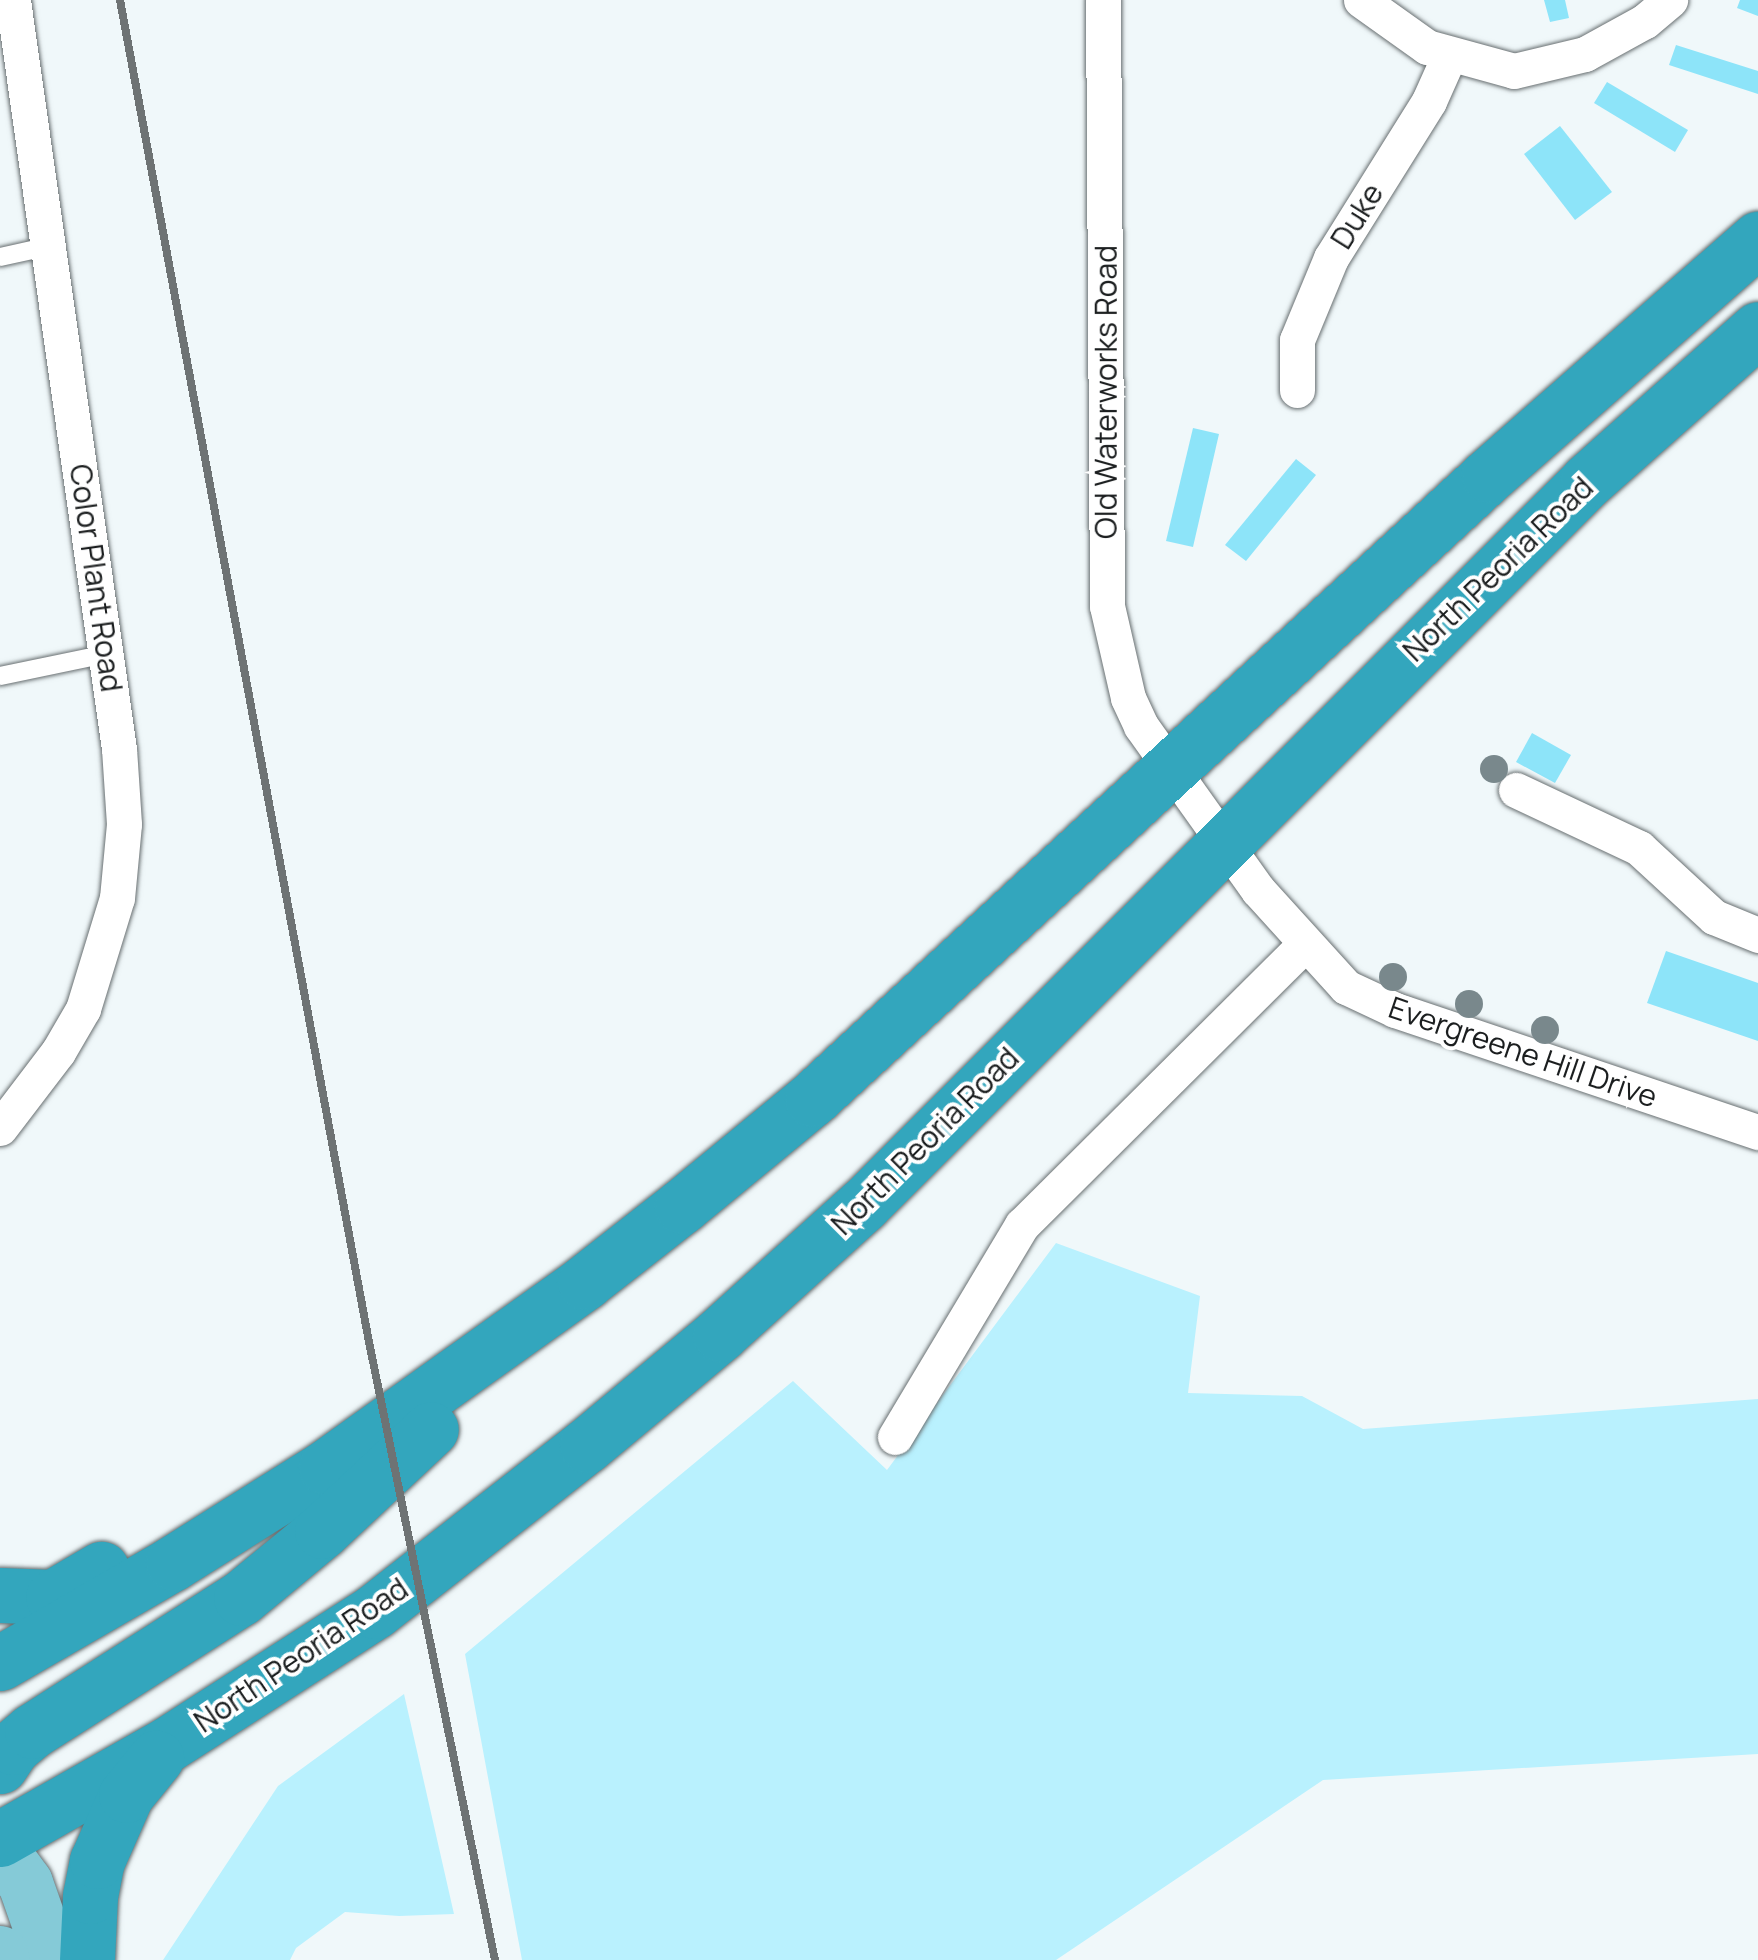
<!DOCTYPE html>
<style>
body{margin:0}
#map{position:relative;width:1758px;height:1960px;overflow:hidden;background:#f0f8fa;font-family:Manrope,sans-serif}
div>[style]{position:absolute}
.green>*{inset:0;background:#b9f1fe}
.building>*{inset:0;background:#8de4f9}
.roads{filter:drop-shadow(0 0 2px #686f71) drop-shadow(0 0 2px #686f71)}
.lane>*{height:18px;margin:-9px;padding:0 9px;transform-origin:9px;border-radius:9px;background:#fff}
.street>*{height:35px;margin:-17.5px;padding:0 17.5px;transform-origin:17.5px;border-radius:17.5px;background:#fff}
.primary>*{height:55px;margin:-27.5px;padding:0 27.5px;transform-origin:27.5px;border-radius:27.5px;background:#85cad7}
.highway>*{height:55px;margin:-27.5px;padding:0 27.5px;transform-origin:27.5px;border-radius:27.5px;background:#33a6bd}
.rail>*{height:8px;margin:-4px;padding:0 4px;transform-origin:4px;border-radius:4px;background:#6e7374}
.trees>*{width:28px;height:28px;margin:-14px;border-radius:50%;background:#79888c}
span{translate:-50% -50%;white-space:nowrap;text-align:center;line-height:1.15;-webkit-text-stroke:8px #fff;paint-order:stroke}
.street-label{font-size:30px;color:#1b1e1f}
</style>
<div id="map">
<div class="green">
<i style="clip-path:polygon(1056px 1243px,1200px 1296px,1188px 1393px,1302px 1396px,1363px 1429px,1758px 1399px,1758px 1754px,1323px 1780px,1056px 1960px,522px 1960px,465px 1654px,793px 1381px,887px 1470px)"></i>
<i style="clip-path:polygon(404px 1694px,454px 1914px,399px 1916px,345px 1912px,296px 1948px,290px 1960px,163px 1960px,278px 1786px)"></i>
</div>
<div class="building">
<i style="clip-path:polygon(1544px 0,1565px 0,1569px 18px,1550px 22px)"></i>
<i style="clip-path:polygon(1740px 0,1758px 0,1758px 16px,1737px 8px)"></i>
<i style="clip-path:polygon(1676px 45px,1758px 71px,1758px 94px,1669px 65px)"></i>
<i style="clip-path:polygon(1607px 82px,1688px 130px,1675px 152px,1594px 103px)"></i>
<i style="clip-path:polygon(1560px 126px,1612px 192px,1575px 220px,1524px 154px)"></i>
<i style="clip-path:polygon(1193px 428px,1219px 434px,1193px 547px,1166px 541px)"></i>
<i style="clip-path:polygon(1296px 459px,1316px 475px,1246px 561px,1225px 545px)"></i>
<i style="clip-path:polygon(1532px 733px,1571px 755px,1555px 783px,1516px 762px)"></i>
<i style="clip-path:polygon(1666px 951px,1758px 983px,1758px 1041px,1647px 1003px)"></i>
</div>
<div class="roads">
<div class="lane">
<i style="left:0;top:257px;width:51px;rotate:-12.4deg"></i>
<i style="left:0;top:676px;width:108px;rotate:-11.7deg"></i>
</div>
<div class="street">
<i style="left:1103px;top:0;width:606px;rotate:89.62deg"></i>
<i style="left:1107px;top:606px;width:94px;rotate:77.1deg"></i>
<i style="left:1128px;top:698px;width:31px;rotate:65deg"></i>
<i style="left:1141px;top:726px;width:201px;rotate:54.5deg"></i>
<i style="left:1258px;top:890px;width:131px;rotate:47.8deg"></i>
<i style="left:1346px;top:987px;width:54px;rotate:25.1deg"></i>
<i style="left:1395px;top:1010px;width:383px;rotate:18.6deg"></i>
<i style="left:1361px;top:0;width:81px;rotate:35.5deg"></i>
<i style="left:1427px;top:47px;width:90px;rotate:15.4deg"></i>
<i style="left:1514px;top:71px;width:73px;rotate:-13.5deg"></i>
<i style="left:1585px;top:54px;width:68px;rotate:-28.8deg"></i>
<i style="left:1645px;top:21px;width:33px;rotate:-40deg"></i>
<i style="left:1297px;top:390px;width:50px;rotate:-90deg"></i>
<i style="left:1297px;top:340px;width:89px;rotate:-67.5deg"></i>
<i style="left:1331px;top:258px;width:185px;rotate:-58deg"></i>
<i style="left:1429px;top:101px;width:51px;rotate:-65.9deg"></i>
<i style="left:1516px;top:790px;width:136px;rotate:25.2deg"></i>
<i style="left:1639px;top:848px;width:102px;rotate:42.6deg"></i>
<i style="left:1714px;top:917px;width:48px;rotate:22.2deg"></i>
<i style="left:0;top:1128px;width:96px;rotate:-52.7deg"></i>
<i style="left:58px;top:1052px;width:50px;rotate:-59.8deg"></i>
<i style="left:83px;top:1009px;width:116px;rotate:-73deg"></i>
<i style="left:117px;top:898px;width:74px;rotate:-84.6deg"></i>
<i style="left:124px;top:824px;width:75px;rotate:-93.8deg"></i>
<i style="left:119px;top:749px;width:756px;rotate:-98.06deg"></i>
<i style="left:895px;top:1437px;width:247px;rotate:-59.1deg"></i>
<i style="left:1022px;top:1225px;width:397px;rotate:-44.8deg"></i>
</div>
<div class="primary">
<i style="left:0;top:1849px;width:42px;rotate:53.7deg"></i>
<i style="left:25px;top:1883px;width:82px;rotate:70.7deg"></i>
<i style="left:0;top:1953px;width:7px;rotate:74deg"></i>
</div>
<div class="highway">
<i style="left:0;top:1595px;width:53px;rotate:2.2deg"></i>
<i style="left:53px;top:1597px;width:56px;rotate:-30.3deg"></i>
<i style="left:0;top:1663px;width:200px;rotate:-30deg"></i>
<i style="left:173px;top:1563px;width:181px;rotate:-32.1deg"></i>
<i style="left:326px;top:1467px;width:318px;rotate:-35.5deg"></i>
<i style="left:585px;top:1282px;width:123px;rotate:-38.1deg"></i>
<i style="left:682px;top:1206px;width:168px;rotate:-39.5deg"></i>
<i style="left:812px;top:1099px;width:921px;rotate:-42.67deg"></i>
<i style="left:1489px;top:475px;width:358px;rotate:-41.3deg"></i>
<i style="left:0;top:1766px;width:23px;rotate:-56deg"></i>
<i style="left:13px;top:1747px;width:25px;rotate:-40deg"></i>
<i style="left:32px;top:1731px;width:248px;rotate:-32.5deg"></i>
<i style="left:241px;top:1598px;width:105px;rotate:-39.6deg"></i>
<i style="left:322px;top:1531px;width:149px;rotate:-43.1deg"></i>
<i style="left:0;top:1839px;width:193px;rotate:-29.5deg"></i>
<i style="left:168px;top:1744px;width:246px;rotate:-32.7deg"></i>
<i style="left:375px;top:1611px;width:269px;rotate:-38.1deg"></i>
<i style="left:587px;top:1445px;width:173px;rotate:-39.8deg"></i>
<i style="left:720px;top:1334px;width:193px;rotate:-42.1deg"></i>
<i style="left:863px;top:1205px;width:1025px;rotate:-45deg"></i>
<i style="left:1588px;top:480px;width:227px;rotate:-41.6deg"></i>
<i style="left:87px;top:1960px;width:64px;rotate:-87.3deg"></i>
<i style="left:90px;top:1896px;width:36px;rotate:-79deg"></i>
<i style="left:97px;top:1861px;width:72px;rotate:-66.3deg"></i>
<i style="left:126px;top:1795px;width:48px;rotate:-51deg"></i>
</div>
</div>
<div class="rail">
<i style="left:120px;top:0;width:1365px;rotate:79.49deg"></i>
<i style="left:369px;top:1342px;width:631px;rotate:78.48deg"></i>
</div>
<div class="trees">
<i style="left:1494px;top:769px"></i>
<i style="left:1393px;top:977px"></i>
<i style="left:1469px;top:1004px"></i>
<i style="left:1545px;top:1030px"></i>
</div>
<div class="street-label">
<span style="left:1357px;top:216px;rotate:-58deg">Duke</span>
<span style="left:1106px;top:392px;rotate:-90deg">Old Waterworks Road</span>
<span style="left:1498px;top:569px;rotate:-44deg">North Peoria Road</span>
<span style="left:96px;top:578px;rotate:82deg">Color Plant Road</span>
<span style="left:1523px;top:1052px;rotate:19deg">Evergreene Hill Drive</span>
<span style="left:925px;top:1141px;rotate:-45deg">North Peoria Road</span>
<span style="left:301px;top:1655px;rotate:-34deg">North Peoria Road</span>
</div>
</div>
